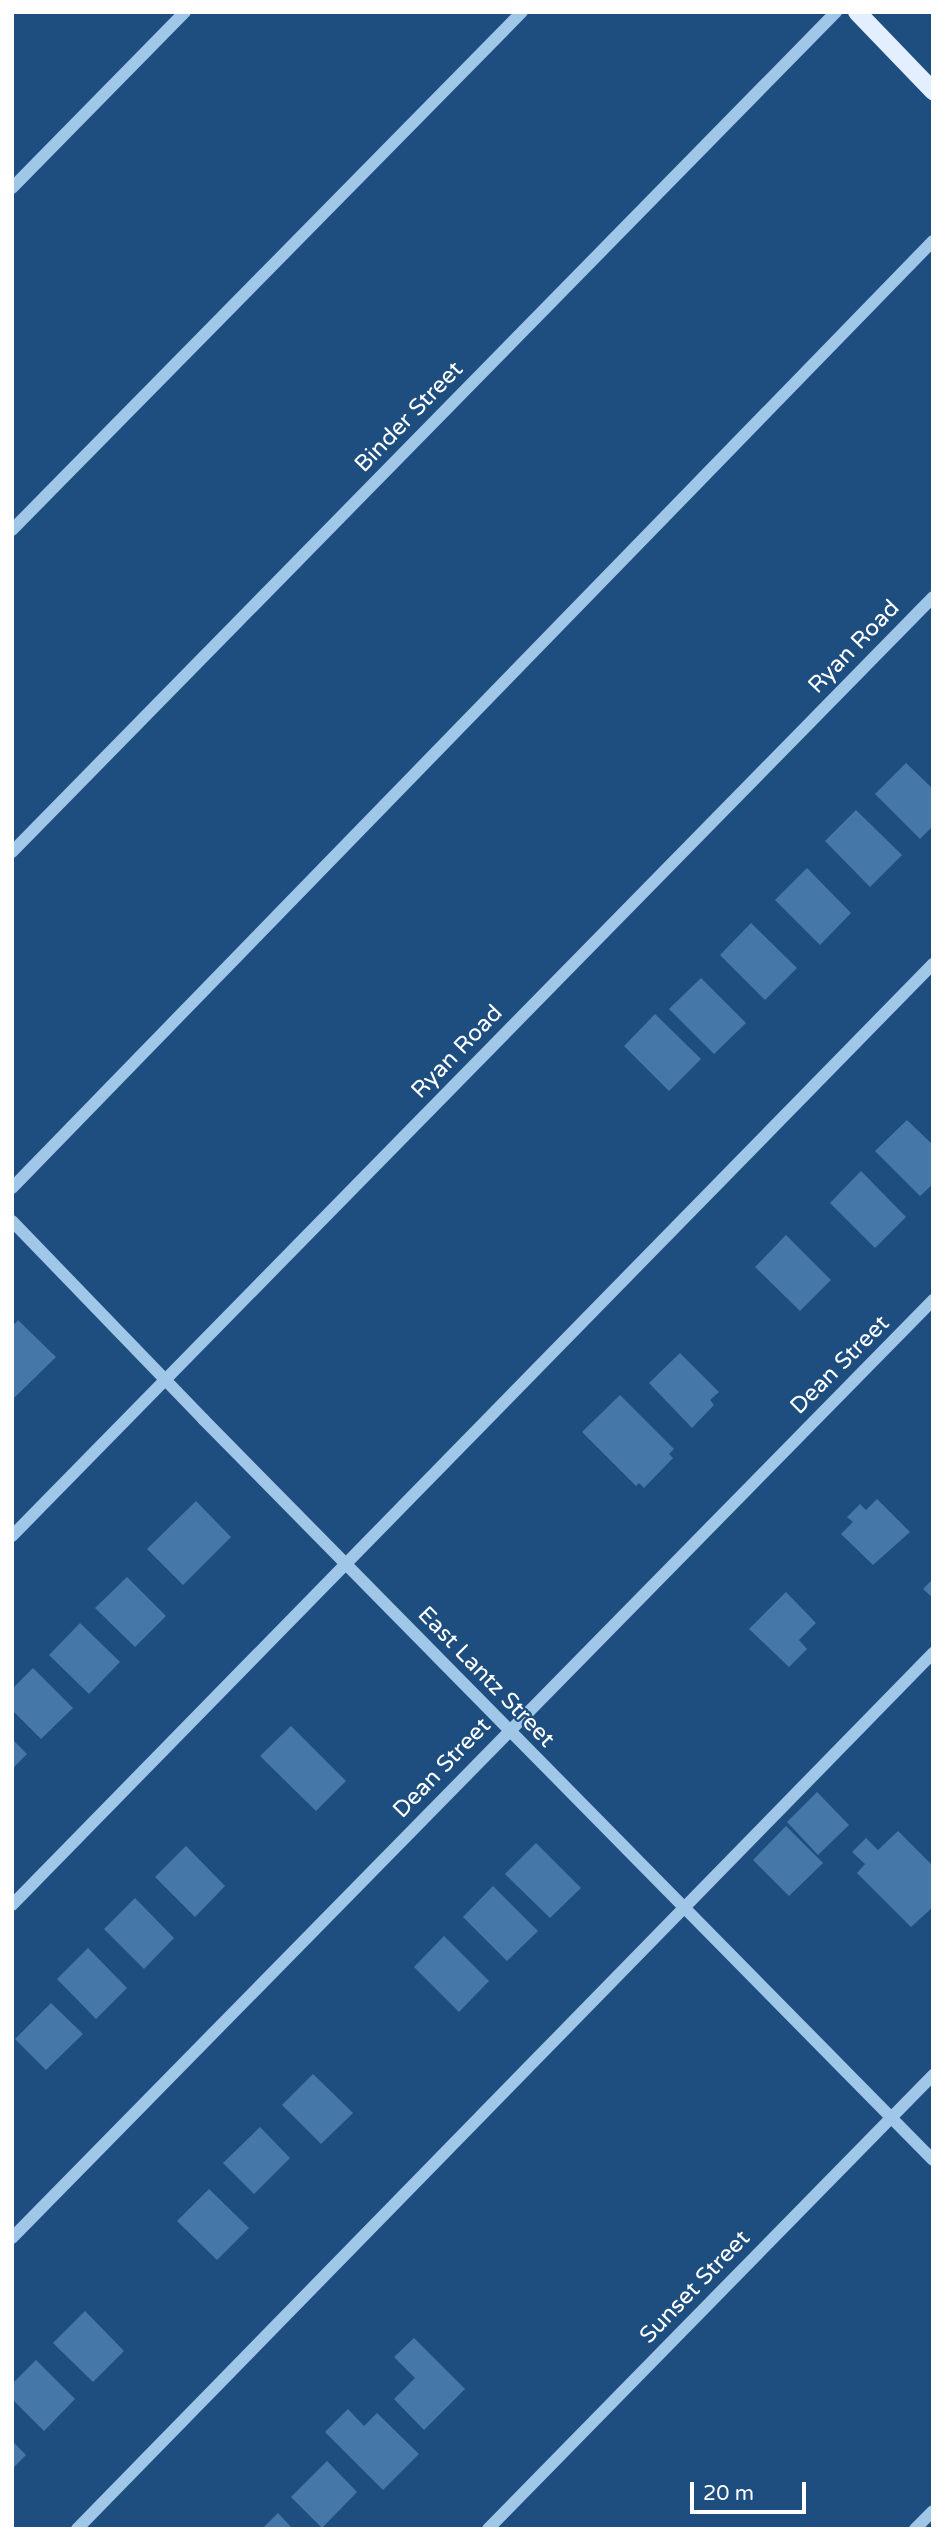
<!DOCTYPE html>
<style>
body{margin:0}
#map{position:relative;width:945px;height:2541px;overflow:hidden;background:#1d4e7f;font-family:"Varela Round",sans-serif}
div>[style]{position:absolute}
.building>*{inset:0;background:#4578a8}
.minor>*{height:12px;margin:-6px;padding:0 6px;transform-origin:6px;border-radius:6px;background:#a0c6e8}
.major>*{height:18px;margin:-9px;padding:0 9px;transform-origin:9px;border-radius:9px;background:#e3effe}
span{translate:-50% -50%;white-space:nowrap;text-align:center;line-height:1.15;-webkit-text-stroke:5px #1d4e7f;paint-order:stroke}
.street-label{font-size:23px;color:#fff}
.frame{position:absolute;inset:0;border:14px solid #fff;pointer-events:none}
.scale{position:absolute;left:690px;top:2482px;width:116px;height:32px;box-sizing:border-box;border:4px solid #fff;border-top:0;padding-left:9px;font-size:21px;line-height:24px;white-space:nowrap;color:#fff;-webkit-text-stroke:5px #1d4e7f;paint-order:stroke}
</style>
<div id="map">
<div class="building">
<i style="clip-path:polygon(906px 763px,933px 789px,933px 826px,920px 839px,875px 794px)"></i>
<i style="clip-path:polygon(856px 810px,902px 855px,870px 887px,825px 841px)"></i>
<i style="clip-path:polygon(807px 868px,851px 913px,820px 945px,775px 900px)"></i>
<i style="clip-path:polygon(751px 923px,797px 968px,765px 1000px,720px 955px)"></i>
<i style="clip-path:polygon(701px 978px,746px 1023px,714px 1054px,669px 1009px)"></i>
<i style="clip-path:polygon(655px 1014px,701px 1059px,669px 1091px,624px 1046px)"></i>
<i style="clip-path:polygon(907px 1120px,933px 1145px,933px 1184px,920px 1196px,875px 1151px)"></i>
<i style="clip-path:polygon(861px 1171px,906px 1217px,875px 1248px,830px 1203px)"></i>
<i style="clip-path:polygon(786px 1235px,831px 1280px,800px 1311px,755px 1267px)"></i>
<i style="clip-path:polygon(18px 1320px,56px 1357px,12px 1400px,12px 1327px)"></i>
<i style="clip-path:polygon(680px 1353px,719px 1392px,710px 1400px,714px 1405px,692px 1428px,649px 1383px)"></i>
<i style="clip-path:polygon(620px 1395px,674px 1449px,669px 1454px,673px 1458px,644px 1488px,639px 1483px,636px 1486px,582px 1432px)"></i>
<i style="clip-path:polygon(877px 1499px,910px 1532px,873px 1565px,841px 1534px,853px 1522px,847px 1517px,860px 1504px,866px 1510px)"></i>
<i style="clip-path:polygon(196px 1501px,231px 1537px,183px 1585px,147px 1549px)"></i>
<i style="clip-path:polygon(127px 1577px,166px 1616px,135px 1647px,95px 1608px)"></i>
<i style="clip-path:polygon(933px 1579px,933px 1598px,923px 1589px)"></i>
<i style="clip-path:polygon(786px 1592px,816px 1623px,799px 1640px,807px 1649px,789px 1667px,749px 1629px)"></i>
<i style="clip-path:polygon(80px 1623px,120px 1662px,89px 1694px,49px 1655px)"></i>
<i style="clip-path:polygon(33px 1668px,73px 1708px,41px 1739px,12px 1710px,12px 1689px)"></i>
<i style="clip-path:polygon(291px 1726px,346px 1781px,316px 1811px,260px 1756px)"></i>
<i style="clip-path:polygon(12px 1739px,27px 1754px,12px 1769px)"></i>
<i style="clip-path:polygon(817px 1792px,849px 1825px,818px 1855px,787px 1822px)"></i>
<i style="clip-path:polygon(786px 1826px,823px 1863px,789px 1896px,753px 1860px)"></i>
<i style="clip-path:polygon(898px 1831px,933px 1866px,933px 1907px,911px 1927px,857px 1873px,865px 1864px,852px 1852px,866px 1838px,878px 1850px)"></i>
<i style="clip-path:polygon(536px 1843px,581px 1888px,550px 1918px,505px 1874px)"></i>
<i style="clip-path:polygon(186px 1846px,225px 1886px,195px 1917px,155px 1877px)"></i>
<i style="clip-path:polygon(493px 1886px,538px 1931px,507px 1961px,463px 1917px)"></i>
<i style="clip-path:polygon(135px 1898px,174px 1938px,144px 1969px,104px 1929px)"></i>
<i style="clip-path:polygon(444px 1936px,489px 1981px,459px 2012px,414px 1967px)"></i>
<i style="clip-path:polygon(88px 1948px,127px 1988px,96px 2019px,57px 1979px)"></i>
<i style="clip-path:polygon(51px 2003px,83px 2034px,46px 2070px,15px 2039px)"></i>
<i style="clip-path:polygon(313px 2074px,353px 2113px,321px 2144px,282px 2105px)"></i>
<i style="clip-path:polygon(260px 2127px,290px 2158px,254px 2194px,223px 2163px)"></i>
<i style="clip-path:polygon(209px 2189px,249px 2228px,217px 2260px,177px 2221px)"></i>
<i style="clip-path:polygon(85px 2311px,124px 2351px,93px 2382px,53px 2343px)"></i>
<i style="clip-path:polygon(414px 2338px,465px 2389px,424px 2430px,394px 2399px,415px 2378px,394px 2357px)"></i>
<i style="clip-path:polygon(36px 2360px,75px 2399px,44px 2431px,12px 2399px,12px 2384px)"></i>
<i style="clip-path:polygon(348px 2409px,364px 2426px,377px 2413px,419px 2454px,383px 2490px,325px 2432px)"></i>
<i style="clip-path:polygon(12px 2441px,26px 2455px,12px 2469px)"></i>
<i style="clip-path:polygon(327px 2461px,357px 2492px,322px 2528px,291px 2497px)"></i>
<i style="clip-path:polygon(278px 2513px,293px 2529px,262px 2529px)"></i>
</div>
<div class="minor">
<i style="left:12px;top:188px;width:247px;rotate:-45.5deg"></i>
<i style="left:12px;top:530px;width:727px;rotate:-45.45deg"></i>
<i style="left:12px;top:852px;width:1177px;rotate:-45.55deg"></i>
<i style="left:12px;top:1188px;width:1321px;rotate:-45.8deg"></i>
<i style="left:12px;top:1221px;width:275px;rotate:46deg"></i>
<i style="left:203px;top:1419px;width:1040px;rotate:45.43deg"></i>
<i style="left:12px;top:1536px;width:1315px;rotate:-45.55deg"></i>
<i style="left:12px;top:1905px;width:1317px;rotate:-45.62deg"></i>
<i style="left:12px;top:2238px;width:1315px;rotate:-45.52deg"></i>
<i style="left:77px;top:2529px;width:1225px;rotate:-45.66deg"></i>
<i style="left:488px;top:2529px;width:636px;rotate:-45.57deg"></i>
<i style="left:915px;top:2529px;width:25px;rotate:-45deg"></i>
</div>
<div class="major">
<i style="left:857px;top:12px;width:110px;rotate:46.1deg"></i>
</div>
<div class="street-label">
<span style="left:409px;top:417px;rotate:-46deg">Binder Street</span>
<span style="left:854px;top:647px;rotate:-46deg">Ryan Road</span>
<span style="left:457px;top:1052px;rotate:-46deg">Ryan Road</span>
<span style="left:840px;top:1365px;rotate:-45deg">Dean Street</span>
<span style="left:486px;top:1677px;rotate:46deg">East Lantz Street</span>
<span style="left:442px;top:1768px;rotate:-46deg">Dean Street</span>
<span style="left:695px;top:2287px;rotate:-46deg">Sunset Street</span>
</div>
<div class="frame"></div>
<div class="scale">20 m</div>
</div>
